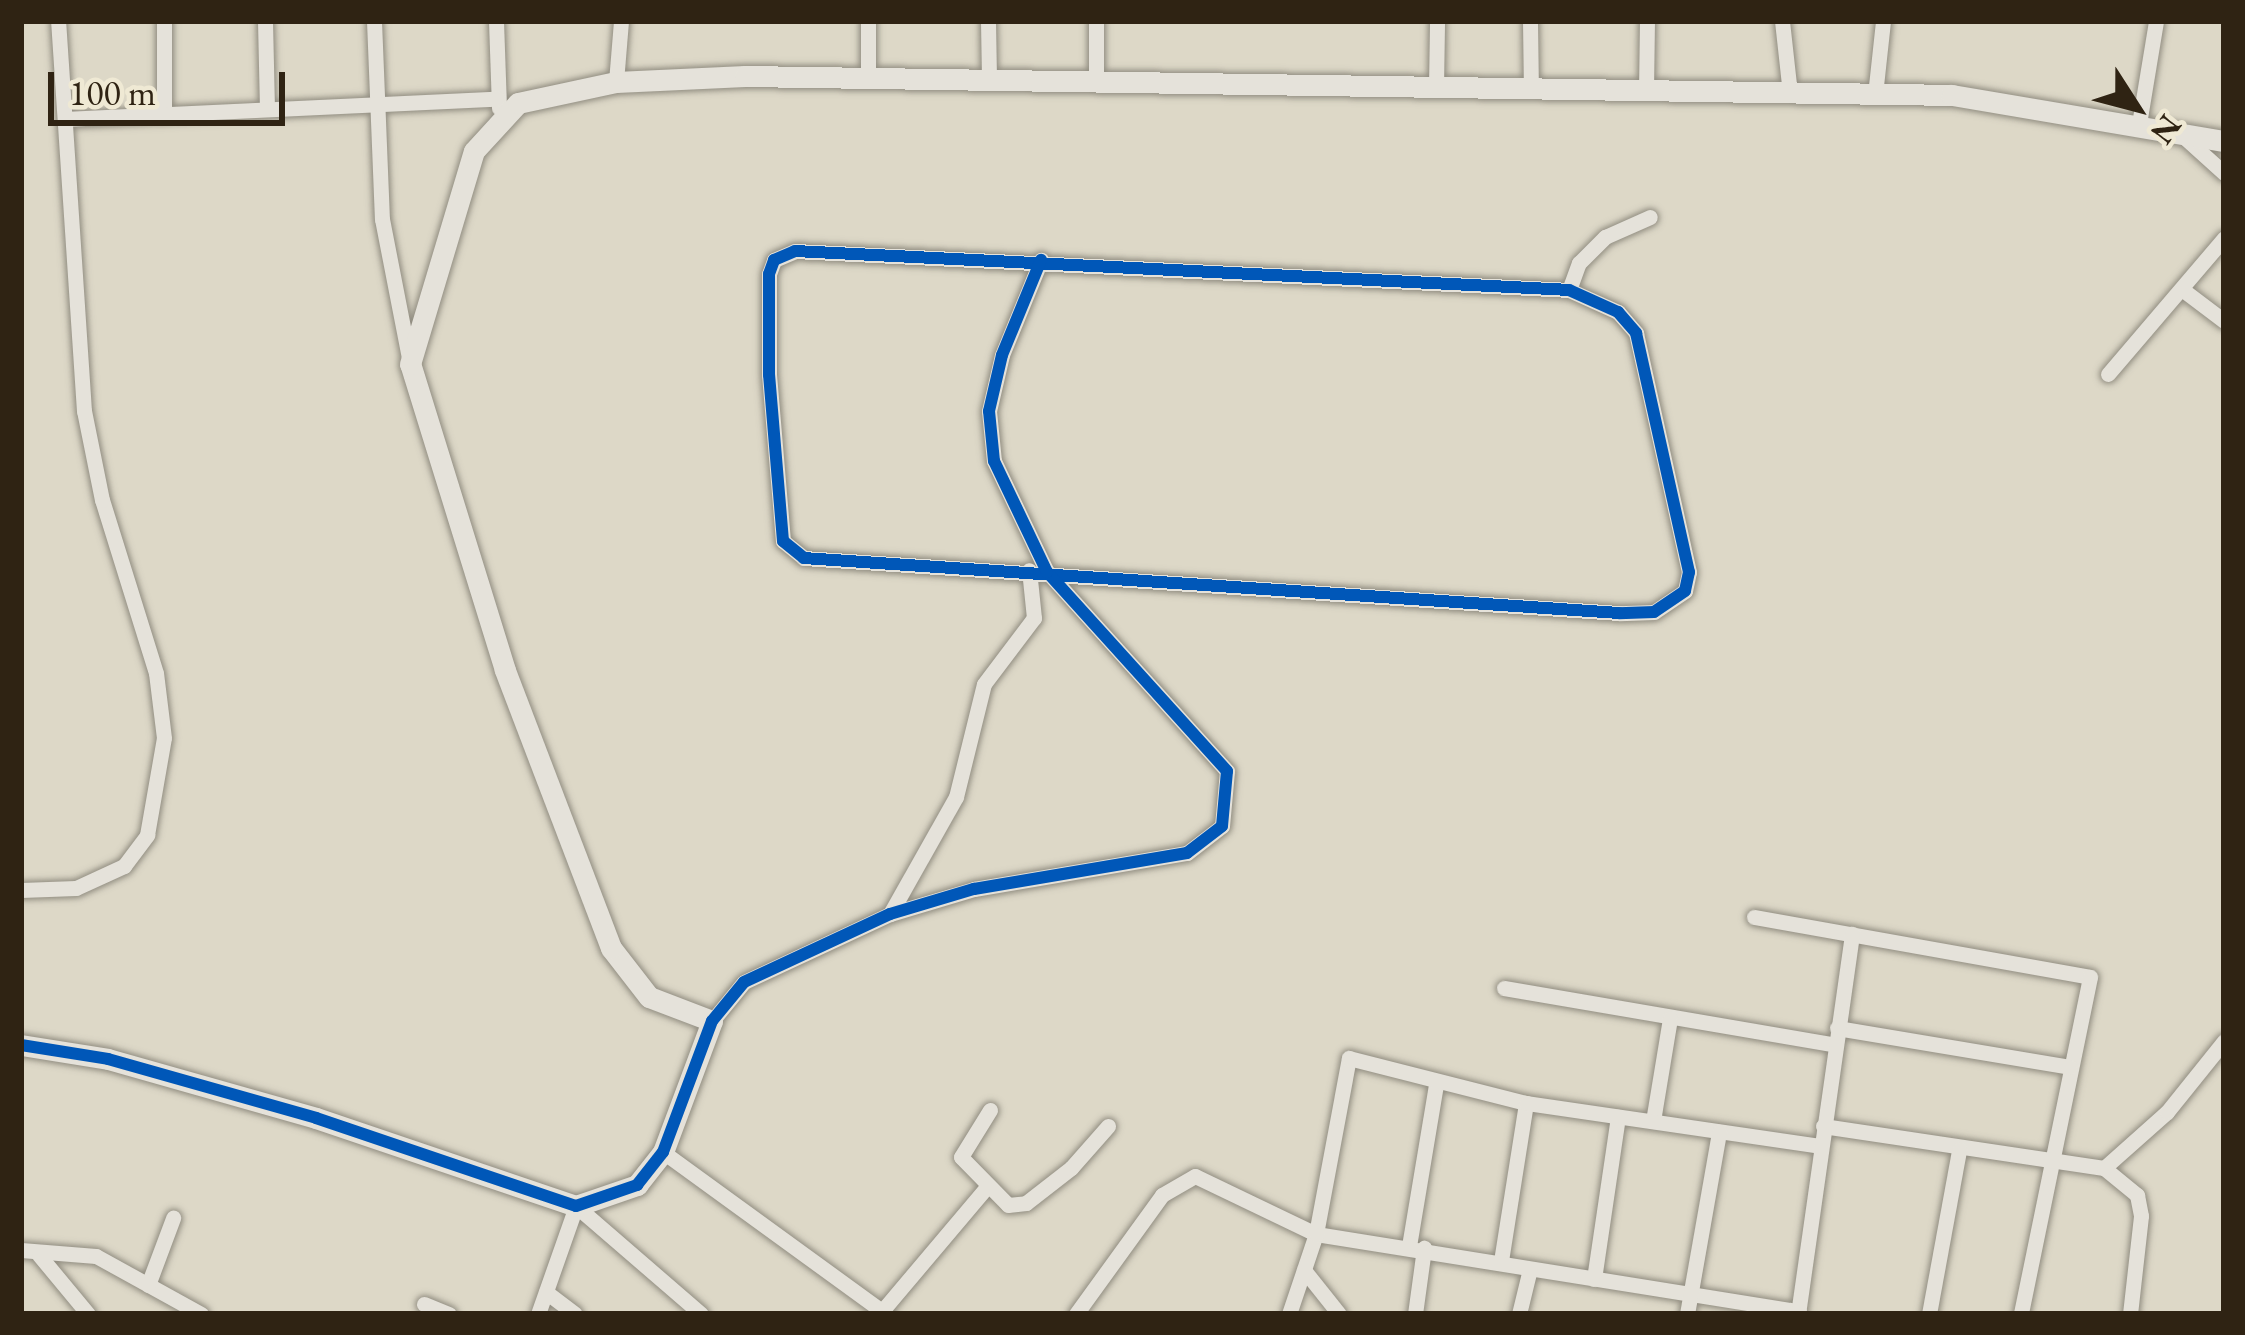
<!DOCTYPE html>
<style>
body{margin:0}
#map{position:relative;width:2245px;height:1335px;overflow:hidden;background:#ddd8c7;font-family:"EB Garamond",serif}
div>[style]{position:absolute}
.roads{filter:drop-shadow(0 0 3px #918d81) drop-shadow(0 0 3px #918d81)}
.street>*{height:15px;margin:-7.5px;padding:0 7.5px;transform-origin:7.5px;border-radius:7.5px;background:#e5e2da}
.secondary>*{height:21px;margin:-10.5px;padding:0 10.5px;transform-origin:10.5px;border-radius:10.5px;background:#e5e2da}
.cycleway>*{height:12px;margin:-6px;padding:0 6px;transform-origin:6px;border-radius:6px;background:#0057b8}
span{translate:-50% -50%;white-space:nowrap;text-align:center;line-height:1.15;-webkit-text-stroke:12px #efe9d4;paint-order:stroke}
.frame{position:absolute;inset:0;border:24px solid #2f2313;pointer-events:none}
.north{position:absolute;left:2077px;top:48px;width:120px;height:120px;-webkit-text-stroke:9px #efe9d4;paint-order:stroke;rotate:126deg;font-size:33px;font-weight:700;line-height:48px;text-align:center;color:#2f2313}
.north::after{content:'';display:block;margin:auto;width:42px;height:54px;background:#2f2313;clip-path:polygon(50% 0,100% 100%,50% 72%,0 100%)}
.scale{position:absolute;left:48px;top:72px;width:237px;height:54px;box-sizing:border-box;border:6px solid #2f2313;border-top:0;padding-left:15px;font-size:36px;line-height:42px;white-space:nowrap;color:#2f2313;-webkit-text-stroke:9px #efe9d4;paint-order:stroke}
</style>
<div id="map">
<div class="roads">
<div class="street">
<i style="left:164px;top:21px;width:94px;rotate:90deg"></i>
<i style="left:265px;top:21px;width:85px;rotate:88.7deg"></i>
<i style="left:374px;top:21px;width:198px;rotate:87.7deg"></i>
<i style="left:382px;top:219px;width:147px;rotate:79deg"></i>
<i style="left:496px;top:21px;width:87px;rotate:88deg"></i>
<i style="left:988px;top:21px;width:59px;rotate:89deg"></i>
<i style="left:1530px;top:21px;width:68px;rotate:89.2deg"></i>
<i style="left:1782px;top:21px;width:73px;rotate:83.7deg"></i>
<i style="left:1096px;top:79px;width:58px;rotate:-90deg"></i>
<i style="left:868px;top:80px;width:59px;rotate:-90deg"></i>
<i style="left:616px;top:82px;width:61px;rotate:-85.3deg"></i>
<i style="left:1436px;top:88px;width:67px;rotate:-89.1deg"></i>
<i style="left:1646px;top:92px;width:71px;rotate:-89.2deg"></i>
<i style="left:1875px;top:95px;width:74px;rotate:-83.8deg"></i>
<i style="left:66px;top:119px;width:432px;rotate:-2.7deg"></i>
<i style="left:2139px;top:124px;width:104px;rotate:-80.6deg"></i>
<i style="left:2184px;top:137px;width:54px;rotate:42deg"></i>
<i style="left:795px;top:251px;width:775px;rotate:2.88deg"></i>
<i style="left:1569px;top:290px;width:54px;rotate:24.2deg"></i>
<i style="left:1618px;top:312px;width:28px;rotate:49deg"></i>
<i style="left:1636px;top:333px;width:245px;rotate:77.5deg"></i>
<i style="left:1689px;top:572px;width:19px;rotate:102deg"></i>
<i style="left:1685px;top:591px;width:37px;rotate:146deg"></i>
<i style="left:1654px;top:612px;width:35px;rotate:178deg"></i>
<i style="left:1619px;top:613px;width:817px;rotate:-176.14deg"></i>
<i style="left:804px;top:558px;width:27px;rotate:-141deg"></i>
<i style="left:783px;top:541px;width:167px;rotate:-94.8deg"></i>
<i style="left:769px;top:375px;width:101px;rotate:-90deg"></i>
<i style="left:769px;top:274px;width:15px;rotate:-70deg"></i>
<i style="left:774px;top:260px;width:23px;rotate:-23deg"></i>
<i style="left:1569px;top:290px;width:29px;rotate:-70deg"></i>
<i style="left:1579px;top:263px;width:37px;rotate:-45deg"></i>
<i style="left:1605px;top:237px;width:49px;rotate:-24deg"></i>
<i style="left:2183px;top:290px;width:51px;rotate:37.1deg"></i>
<i style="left:2108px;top:374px;width:179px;rotate:-49.5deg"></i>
<i style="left:21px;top:890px;width:55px;rotate:-2.1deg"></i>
<i style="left:76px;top:888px;width:53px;rotate:-24.6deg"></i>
<i style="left:124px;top:866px;width:39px;rotate:-53deg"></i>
<i style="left:147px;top:835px;width:98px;rotate:-80.1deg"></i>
<i style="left:164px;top:738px;width:65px;rotate:-97deg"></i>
<i style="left:156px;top:673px;width:181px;rotate:-107.3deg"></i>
<i style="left:102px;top:500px;width:91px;rotate:-101.4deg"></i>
<i style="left:84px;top:411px;width:391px;rotate:-93.8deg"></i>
<i style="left:890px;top:914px;width:134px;rotate:-60.6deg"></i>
<i style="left:956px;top:797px;width:116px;rotate:-76.1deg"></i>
<i style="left:984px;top:684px;width:83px;rotate:-52.9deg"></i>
<i style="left:1034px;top:618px;width:48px;rotate:-95.9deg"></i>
<i style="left:1754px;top:917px;width:341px;rotate:10.1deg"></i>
<i style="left:2090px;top:977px;width:344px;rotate:101.6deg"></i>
<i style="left:1504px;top:988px;width:334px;rotate:9.7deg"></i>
<i style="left:712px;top:1021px;width:50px;rotate:-50.6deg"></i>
<i style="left:744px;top:982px;width:161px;rotate:-25deg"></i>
<i style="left:890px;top:914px;width:88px;rotate:-16.6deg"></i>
<i style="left:974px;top:889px;width:216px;rotate:-9.6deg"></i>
<i style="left:1187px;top:853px;width:44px;rotate:-37.6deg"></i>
<i style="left:1222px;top:826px;width:55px;rotate:-84.8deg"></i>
<i style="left:1227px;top:771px;width:268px;rotate:-132.1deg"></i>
<i style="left:1047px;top:572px;width:123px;rotate:-115.5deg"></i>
<i style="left:994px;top:461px;width:50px;rotate:-95.7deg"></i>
<i style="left:989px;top:411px;width:57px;rotate:-76.9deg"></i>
<i style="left:1002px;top:355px;width:103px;rotate:-67.7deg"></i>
<i style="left:1837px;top:1028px;width:236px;rotate:9.5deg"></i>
<i style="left:990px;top:1110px;width:55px;rotate:121.7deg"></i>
<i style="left:961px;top:1157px;width:67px;rotate:45.6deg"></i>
<i style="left:1008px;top:1205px;width:18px;rotate:-6deg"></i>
<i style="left:1026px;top:1203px;width:57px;rotate:-37.9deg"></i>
<i style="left:1071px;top:1168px;width:56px;rotate:-48.6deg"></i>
<i style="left:1653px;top:1121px;width:104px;rotate:-80.6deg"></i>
<i style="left:1823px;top:1126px;width:284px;rotate:8.5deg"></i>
<i style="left:2104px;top:1168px;width:43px;rotate:39.3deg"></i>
<i style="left:2137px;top:1195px;width:21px;rotate:79deg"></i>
<i style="left:2141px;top:1216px;width:99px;rotate:96.4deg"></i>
<i style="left:663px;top:1152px;width:276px;rotate:36deg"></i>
<i style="left:2104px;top:1168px;width:84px;rotate:-41.6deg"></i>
<i style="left:2167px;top:1112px;width:91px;rotate:-51.2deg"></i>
<i style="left:1409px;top:1246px;width:164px;rotate:-80.5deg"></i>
<i style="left:21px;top:1250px;width:75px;rotate:4.6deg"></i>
<i style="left:96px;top:1256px;width:120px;rotate:28.9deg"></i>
<i style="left:39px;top:1255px;width:77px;rotate:50.3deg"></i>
<i style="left:1501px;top:1261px;width:160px;rotate:-81deg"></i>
<i style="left:1304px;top:1270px;width:56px;rotate:51.5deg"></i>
<i style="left:1594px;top:1279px;width:164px;rotate:-81.6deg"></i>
<i style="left:148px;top:1285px;width:72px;rotate:-69.5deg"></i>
<i style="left:546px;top:1292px;width:36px;rotate:37deg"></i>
<i style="left:424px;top:1304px;width:27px;rotate:22deg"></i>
<i style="left:882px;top:1311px;width:161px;rotate:-49.8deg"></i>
<i style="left:538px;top:1314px;width:114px;rotate:-70.6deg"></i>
<i style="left:576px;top:1206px;width:165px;rotate:40.8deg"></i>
<i style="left:1076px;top:1314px;width:147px;rotate:-54.1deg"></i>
<i style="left:1162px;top:1195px;width:38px;rotate:-30deg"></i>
<i style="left:1195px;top:1176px;width:134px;rotate:25.6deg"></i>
<i style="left:1316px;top:1234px;width:489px;rotate:9.1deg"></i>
<i style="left:1289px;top:1314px;width:84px;rotate:-71.4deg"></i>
<i style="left:1316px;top:1234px;width:179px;rotate:-79.4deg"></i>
<i style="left:1349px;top:1058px;width:183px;rotate:14.3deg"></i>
<i style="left:1526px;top:1103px;width:298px;rotate:8.3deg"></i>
<i style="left:1415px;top:1314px;width:67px;rotate:-82.2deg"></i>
<i style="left:1519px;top:1314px;width:46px;rotate:-76.3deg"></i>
<i style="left:1687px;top:1314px;width:185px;rotate:-80deg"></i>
<i style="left:1798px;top:1314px;width:384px;rotate:-81.9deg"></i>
<i style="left:1929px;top:1314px;width:167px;rotate:-79.6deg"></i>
</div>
<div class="secondary">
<i style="left:21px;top:1045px;width:88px;rotate:9.1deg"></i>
<i style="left:108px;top:1059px;width:216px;rotate:15.8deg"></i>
<i style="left:316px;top:1118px;width:274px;rotate:18.7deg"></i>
<i style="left:576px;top:1206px;width:65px;rotate:-19deg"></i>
<i style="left:637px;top:1185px;width:42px;rotate:-51.8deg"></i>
<i style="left:663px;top:1152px;width:140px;rotate:-69.5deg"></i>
<i style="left:712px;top:1021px;width:67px;rotate:-159.1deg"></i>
<i style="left:649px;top:997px;width:62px;rotate:-127.8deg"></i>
<i style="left:611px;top:948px;width:298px;rotate:-110.9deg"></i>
<i style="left:505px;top:670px;width:320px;rotate:-107.2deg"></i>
<i style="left:410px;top:364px;width:222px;rotate:-73.3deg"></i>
<i style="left:474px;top:151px;width:65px;rotate:-47.5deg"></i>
<i style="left:518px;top:103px;width:100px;rotate:-12.1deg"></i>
<i style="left:616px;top:82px;width:129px;rotate:-2.7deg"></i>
<i style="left:745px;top:76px;width:1207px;rotate:0.9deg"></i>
<i style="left:1952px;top:95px;width:276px;rotate:9.6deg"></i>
</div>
</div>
<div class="cycleway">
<i style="left:795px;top:251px;width:775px;rotate:2.88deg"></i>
<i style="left:1569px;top:290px;width:54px;rotate:24.2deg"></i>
<i style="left:1618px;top:312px;width:28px;rotate:49deg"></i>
<i style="left:1636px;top:333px;width:245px;rotate:77.5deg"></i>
<i style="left:1689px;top:572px;width:19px;rotate:102deg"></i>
<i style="left:1685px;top:591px;width:37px;rotate:146deg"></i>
<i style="left:1654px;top:612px;width:35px;rotate:178deg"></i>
<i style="left:1619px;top:613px;width:817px;rotate:-176.14deg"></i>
<i style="left:804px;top:558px;width:27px;rotate:-141deg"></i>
<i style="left:783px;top:541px;width:167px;rotate:-94.8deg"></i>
<i style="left:769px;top:375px;width:101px;rotate:-90deg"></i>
<i style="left:769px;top:274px;width:15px;rotate:-70deg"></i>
<i style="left:774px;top:260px;width:23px;rotate:-23deg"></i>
<i style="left:21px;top:1045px;width:88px;rotate:9.1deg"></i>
<i style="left:108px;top:1059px;width:216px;rotate:15.8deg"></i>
<i style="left:316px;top:1118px;width:274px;rotate:18.7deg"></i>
<i style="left:576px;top:1206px;width:65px;rotate:-19deg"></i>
<i style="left:637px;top:1185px;width:42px;rotate:-51.8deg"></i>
<i style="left:663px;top:1152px;width:140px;rotate:-69.5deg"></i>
<i style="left:712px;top:1021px;width:50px;rotate:-50.6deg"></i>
<i style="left:744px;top:982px;width:161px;rotate:-25deg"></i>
<i style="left:890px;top:914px;width:88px;rotate:-16.6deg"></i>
<i style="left:974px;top:889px;width:216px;rotate:-9.6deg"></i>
<i style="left:1187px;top:853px;width:44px;rotate:-37.6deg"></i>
<i style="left:1222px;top:826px;width:55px;rotate:-84.8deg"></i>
<i style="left:1227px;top:771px;width:268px;rotate:-132.1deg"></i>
<i style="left:1047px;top:572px;width:123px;rotate:-115.5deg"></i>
<i style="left:994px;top:461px;width:50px;rotate:-95.7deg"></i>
<i style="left:989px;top:411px;width:57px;rotate:-76.9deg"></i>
<i style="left:1002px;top:355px;width:103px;rotate:-67.7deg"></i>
</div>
<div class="frame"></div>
<div class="north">N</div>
<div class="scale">100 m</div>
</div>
